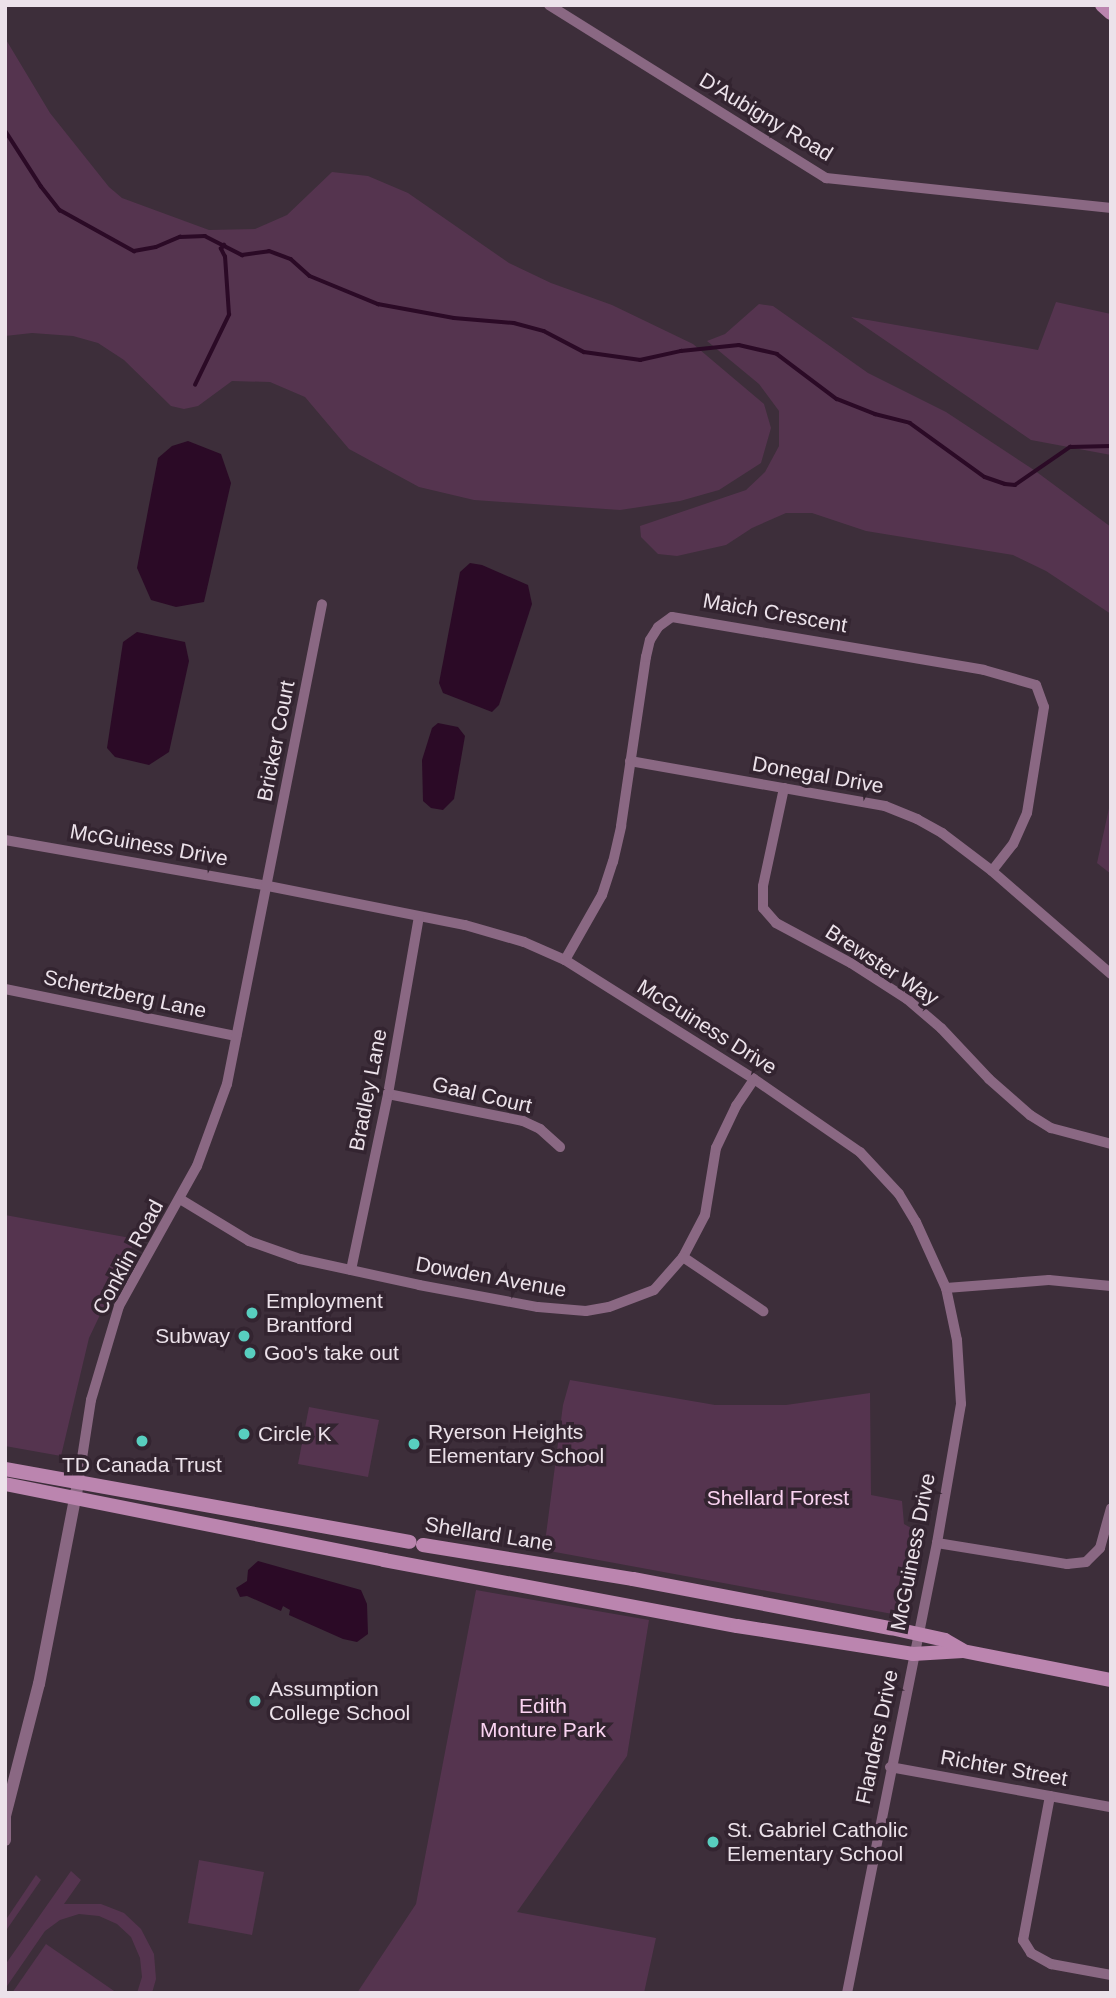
<!DOCTYPE html>
<style>
body{margin:0}
#map{position:relative;width:1116px;height:1998px;overflow:hidden;background:#3d2e3a;font-family:Arial,sans-serif}
div>[style]{position:absolute}
.green>*{inset:0;background:#55344f}
.water>*{inset:0;background:#2b0a26}
.stream>*{height:3.5px;margin:-1.75px;padding:0 1.75px;transform-origin:1.75px;border-radius:1.75px;background:#2b0a26}
.minor>*{height:10px;margin:-5px;padding:0 5px;transform-origin:5px;border-radius:5px;background:#8a6883}
.tertiary>*{height:12px;margin:-6px;padding:0 6px;transform-origin:6px;border-radius:6px;background:#8a6883}
.secondary>*{height:14px;margin:-7px;padding:0 7px;transform-origin:7px;border-radius:7px;background:#bb85af}
.dots>*{width:19px;height:19px;translate:-50% -50%;box-sizing:border-box;border:4px solid #332430;border-radius:50%}
span{translate:-50% -50%;white-space:nowrap;text-align:center;line-height:1.15;-webkit-text-stroke:7px #332430;paint-order:stroke}
.street-label{font-size:21px;color:#ece2ea}
.poi-label{font-size:21px;color:#ece2ea}
.left{translate:0 -50%;text-align:left}
.right{translate:-100% -50%;text-align:right}
.park-label{font-size:21px;color:#fad3f1}
.frame{position:absolute;inset:0;border:7px solid #ece2ea;pointer-events:none}
</style>
<div id="map">
<div class="green">
<i style="clip-path:polygon(5px 38px,50px 113px,109px 187px,122px 198px,209px 230px,255px 229px,287px 215px,332px 172px,368px 176px,408px 193px,509px 263px,551px 283px,612px 305px,693px 344px,764px 404px,771px 428px,761px 463px,719px 490px,680px 501px,620px 510px,474px 500px,419px 487px,349px 449px,305px 397px,270px 382px,232px 381px,198px 406px,184px 409px,171px 406px,124px 360px,98px 343px,73px 336px,32px 333px,5px 336px)"></i>
<i style="clip-path:polygon(1056px 302px,1111px 314px,1111px 455px,1031px 440px,851px 317px,1038px 350px)"></i>
<i style="clip-path:polygon(759px 304px,773px 306px,868px 373px,946px 412px,1034px 470px,1111px 527px,1111px 614px,1046px 571px,1013px 555px,866px 531px,812px 513px,786px 513px,752px 528px,726px 545px,677px 556px,658px 554px,641px 537px,640px 526px,746px 490px,765px 472px,779px 446px,779px 411px,759px 384px,707px 341px,725px 334px)"></i>
<i style="clip-path:polygon(1111px 799px,1111px 874px,1097px 863px)"></i>
<i style="clip-path:polygon(5px 1215px,136px 1239px,89px 1338px,61px 1456px,5px 1446px)"></i>
<i style="clip-path:polygon(570px 1380px,715px 1405px,786px 1405px,870px 1393px,871px 1495px,902px 1501px,904px 1524px,920px 1533px,907px 1606px,898px 1615px,544px 1550px,563px 1405px)"></i>
<i style="clip-path:polygon(309px 1407px,379px 1420px,368px 1477px,298px 1464px)"></i>
<i style="clip-path:polygon(476px 1590px,649px 1620px,627px 1756px,517px 1912px,656px 1938px,644px 1993px,357px 1993px,416px 1904px)"></i>
<i style="clip-path:polygon(199px 1860px,264px 1872px,252px 1935px,188px 1923px)"></i>
<i style="clip-path:polygon(71px 1871px,81px 1880px,64px 1904px,101px 1904px,124px 1913px,141px 1929px,154px 1954px,156px 1979px,152px 1993px,137px 1993px,142px 1977px,140px 1958px,131px 1937px,117px 1924px,99px 1916px,79px 1914px,60px 1920px,45px 1931px,5px 1989px,5px 1965px)"></i>
<i style="clip-path:polygon(36px 1875px,41px 1880px,5px 1932px,5px 1921px)"></i>
<i style="clip-path:polygon(46px 1944px,117px 1993px,12px 1993px)"></i>
</div>
<div class="water">
<i style="clip-path:polygon(188px 441px,221px 454px,231px 483px,204px 602px,176px 607px,151px 600px,137px 568px,158px 458px,172px 446px)"></i>
<i style="clip-path:polygon(470px 563px,482px 565px,528px 585px,532px 604px,499px 705px,492px 712px,443px 693px,439px 683px,460px 572px)"></i>
<i style="clip-path:polygon(137px 632px,185px 642px,189px 661px,169px 752px,149px 765px,115px 757px,107px 748px,123px 642px)"></i>
<i style="clip-path:polygon(438px 723px,458px 727px,465px 736px,454px 799px,443px 810px,431px 808px,423px 801px,422px 760px,432px 728px)"></i>
<i style="clip-path:polygon(258px 1561px,361px 1590px,367px 1604px,368px 1634px,357px 1642px,343px 1639px,289px 1615px,290px 1610px,283px 1606px,281px 1611px,247px 1596px,240px 1597px,236px 1588px,247px 1581px,248px 1570px)"></i>
</div>
<div class="stream">
<i style="left:5px;top:130px;width:67px;rotate:57.3deg"></i>
<i style="left:41px;top:186px;width:31px;rotate:52deg"></i>
<i style="left:60px;top:210px;width:85px;rotate:29deg"></i>
<i style="left:134px;top:251px;width:22px;rotate:-10deg"></i>
<i style="left:156px;top:247px;width:26px;rotate:-23deg"></i>
<i style="left:180px;top:237px;width:25px;rotate:-2deg"></i>
<i style="left:205px;top:236px;width:42px;rotate:27.2deg"></i>
<i style="left:242px;top:255px;width:27px;rotate:-8deg"></i>
<i style="left:269px;top:251px;width:23px;rotate:20deg"></i>
<i style="left:291px;top:259px;width:25px;rotate:42deg"></i>
<i style="left:310px;top:276px;width:74px;rotate:22.4deg"></i>
<i style="left:378px;top:304px;width:77px;rotate:10.4deg"></i>
<i style="left:454px;top:318px;width:60px;rotate:4.8deg"></i>
<i style="left:514px;top:323px;width:31px;rotate:15deg"></i>
<i style="left:544px;top:331px;width:45px;rotate:27.7deg"></i>
<i style="left:584px;top:352px;width:57px;rotate:8.1deg"></i>
<i style="left:640px;top:360px;width:42px;rotate:-12.4deg"></i>
<i style="left:681px;top:351px;width:58px;rotate:-5.9deg"></i>
<i style="left:739px;top:345px;width:39px;rotate:13deg"></i>
<i style="left:777px;top:354px;width:75px;rotate:36.9deg"></i>
<i style="left:837px;top:399px;width:41px;rotate:21.5deg"></i>
<i style="left:875px;top:414px;width:36px;rotate:14deg"></i>
<i style="left:910px;top:423px;width:92px;rotate:35.8deg"></i>
<i style="left:985px;top:477px;width:21px;rotate:19deg"></i>
<i style="left:1005px;top:484px;width:10px;rotate:6deg"></i>
<i style="left:1015px;top:485px;width:67px;rotate:-34.6deg"></i>
<i style="left:1070px;top:447px;width:41px;rotate:-1.4deg"></i>
<i style="left:195px;top:385px;width:78px;rotate:-64.1deg"></i>
<i style="left:229px;top:315px;width:58px;rotate:-93.9deg"></i>
<i style="left:225px;top:257px;width:9px;rotate:-117deg"></i>
<i style="left:221px;top:249px;width:5px;rotate:-53deg"></i>
</div>
<div class="minor">
<i style="left:549px;top:5px;width:327px;rotate:32deg"></i>
<i style="left:826px;top:178px;width:287px;rotate:6deg"></i>
<i style="left:630px;top:761px;width:259px;rotate:10deg"></i>
<i style="left:885px;top:806px;width:35px;rotate:22deg"></i>
<i style="left:917px;top:819px;width:29px;rotate:29deg"></i>
<i style="left:942px;top:833px;width:63px;rotate:37.2deg"></i>
<i style="left:992px;top:871px;width:157px;rotate:40.9deg"></i>
<i style="left:784px;top:788px;width:100px;rotate:102.1deg"></i>
<i style="left:763px;top:886px;width:22px;rotate:90deg"></i>
<i style="left:763px;top:908px;width:20px;rotate:49deg"></i>
<i style="left:776px;top:923px;width:85px;rotate:28.1deg"></i>
<i style="left:851px;top:963px;width:67px;rotate:32.7deg"></i>
<i style="left:907px;top:999px;width:45px;rotate:40.5deg"></i>
<i style="left:941px;top:1028px;width:70px;rotate:46.7deg"></i>
<i style="left:989px;top:1079px;width:55px;rotate:41.3deg"></i>
<i style="left:1030px;top:1115px;width:25px;rotate:32deg"></i>
<i style="left:1051px;top:1128px;width:62px;rotate:14.9deg"></i>
<i style="left:5px;top:840px;width:267px;rotate:9.9deg"></i>
<i style="left:268px;top:886px;width:201px;rotate:11.2deg"></i>
<i style="left:465px;top:925px;width:61px;rotate:16.1deg"></i>
<i style="left:524px;top:942px;width:45px;rotate:23.7deg"></i>
<i style="left:565px;top:960px;width:223px;rotate:32.2deg"></i>
<i style="left:754px;top:1079px;width:129px;rotate:34.6deg"></i>
<i style="left:860px;top:1152px;width:57px;rotate:47.1deg"></i>
<i style="left:899px;top:1194px;width:33px;rotate:59deg"></i>
<i style="left:916px;top:1222px;width:72px;rotate:65.6deg"></i>
<i style="left:946px;top:1288px;width:53px;rotate:78.1deg"></i>
<i style="left:957px;top:1340px;width:64px;rotate:86.4deg"></i>
<i style="left:961px;top:1404px;width:141px;rotate:99.8deg"></i>
<i style="left:937px;top:1543px;width:459px;rotate:101.3deg"></i>
<i style="left:565px;top:960px;width:75px;rotate:-60.4deg"></i>
<i style="left:602px;top:895px;width:35px;rotate:-72deg"></i>
<i style="left:613px;top:862px;width:37px;rotate:-77deg"></i>
<i style="left:621px;top:826px;width:171px;rotate:-81.6deg"></i>
<i style="left:646px;top:657px;width:17px;rotate:-77deg"></i>
<i style="left:650px;top:640px;width:15px;rotate:-58deg"></i>
<i style="left:658px;top:627px;width:17px;rotate:-36deg"></i>
<i style="left:672px;top:617px;width:316px;rotate:9.6deg"></i>
<i style="left:984px;top:670px;width:54px;rotate:16.1deg"></i>
<i style="left:1036px;top:685px;width:23px;rotate:70deg"></i>
<i style="left:1044px;top:707px;width:107px;rotate:99.1deg"></i>
<i style="left:1027px;top:813px;width:34px;rotate:114deg"></i>
<i style="left:1013px;top:844px;width:34px;rotate:128deg"></i>
<i style="left:5px;top:989px;width:236px;rotate:11.5deg"></i>
<i style="left:388px;top:1094px;width:138px;rotate:11.3deg"></i>
<i style="left:523px;top:1121px;width:19px;rotate:25deg"></i>
<i style="left:540px;top:1129px;width:27px;rotate:42deg"></i>
<i style="left:180px;top:1199px;width:81px;rotate:31.3deg"></i>
<i style="left:249px;top:1241px;width:54px;rotate:19.4deg"></i>
<i style="left:300px;top:1259px;width:122px;rotate:12.3deg"></i>
<i style="left:419px;top:1285px;width:121px;rotate:10.5deg"></i>
<i style="left:538px;top:1307px;width:48px;rotate:4.8deg"></i>
<i style="left:586px;top:1311px;width:23px;rotate:-10deg"></i>
<i style="left:609px;top:1307px;width:48px;rotate:-20.7deg"></i>
<i style="left:654px;top:1290px;width:44px;rotate:-48.7deg"></i>
<i style="left:683px;top:1257px;width:47px;rotate:-62.4deg"></i>
<i style="left:705px;top:1215px;width:68px;rotate:-80.7deg"></i>
<i style="left:716px;top:1148px;width:47px;rotate:-64.5deg"></i>
<i style="left:736px;top:1106px;width:32px;rotate:-56deg"></i>
<i style="left:683px;top:1257px;width:97px;rotate:34deg"></i>
<i style="left:351px;top:1270px;width:180px;rotate:-78.1deg"></i>
<i style="left:388px;top:1094px;width:180px;rotate:-80.1deg"></i>
<i style="left:946px;top:1288px;width:103px;rotate:-4.4deg"></i>
<i style="left:1049px;top:1280px;width:62px;rotate:5.5deg"></i>
<i style="left:78px;top:1484px;width:85px;rotate:-81.2deg"></i>
<i style="left:91px;top:1400px;width:98px;rotate:-73.4deg"></i>
<i style="left:119px;top:1306px;width:160px;rotate:-60.9deg"></i>
<i style="left:197px;top:1166px;width:87px;rotate:-69.9deg"></i>
<i style="left:227px;top:1084px;width:489px;rotate:-78.8deg"></i>
<i style="left:937px;top:1543px;width:132px;rotate:9.2deg"></i>
<i style="left:1067px;top:1564px;width:19px;rotate:-6deg"></i>
<i style="left:1086px;top:1562px;width:20px;rotate:-45deg"></i>
<i style="left:1100px;top:1548px;width:41px;rotate:-74.6deg"></i>
<i style="left:890px;top:1767px;width:225px;rotate:10.3deg"></i>
<i style="left:1050px;top:1796px;width:147px;rotate:100.6deg"></i>
<i style="left:1023px;top:1940px;width:15px;rotate:58deg"></i>
<i style="left:1031px;top:1953px;width:23px;rotate:29deg"></i>
<i style="left:1051px;top:1964px;width:61px;rotate:10.4deg"></i>
</div>
<div class="tertiary">
<i style="left:5px;top:1816px;width:136px;rotate:-75.6deg"></i>
<i style="left:39px;top:1684px;width:199px;rotate:-79deg"></i>
<i style="left:5px;top:1817px;width:23px;rotate:90deg"></i>
</div>
<div class="secondary">
<i style="left:1102px;top:5px;width:12px;rotate:42deg"></i>
<i style="left:5px;top:1469px;width:411px;rotate:10.2deg"></i>
<i style="left:5px;top:1484px;width:387px;rotate:11.3deg"></i>
<i style="left:384px;top:1560px;width:359px;rotate:10.6deg"></i>
<i style="left:737px;top:1626px;width:178px;rotate:9deg"></i>
<i style="left:913px;top:1654px;width:50px;rotate:-3.4deg"></i>
<i style="left:963px;top:1651px;width:151px;rotate:11.1deg"></i>
<i style="left:423px;top:1545px;width:213px;rotate:9.2deg"></i>
<i style="left:633px;top:1579px;width:263px;rotate:10.8deg"></i>
<i style="left:891px;top:1628px;width:55px;rotate:12.5deg"></i>
<i style="left:945px;top:1640px;width:20px;rotate:30deg"></i>
</div>
<div class="dots">
<i style="left:252px;top:1313px;background:#58cebf"></i>
<i style="left:244px;top:1336px;background:#58cebf"></i>
<i style="left:250px;top:1353px;background:#58cebf"></i>
<i style="left:244px;top:1434px;background:#58cebf"></i>
<i style="left:142px;top:1441px;background:#58cebf"></i>
<i style="left:414px;top:1444px;background:#58cebf"></i>
<i style="left:255px;top:1701px;background:#58cebf"></i>
<i style="left:713px;top:1842px;background:#58cebf"></i>
</div>
<div class="street-label">
<span style="left:766px;top:117px;rotate:31deg">D'Aubigny Road</span>
<span style="left:775px;top:613px;rotate:10deg">Maich Crescent</span>
<span style="left:276px;top:741px;rotate:-79deg">Bricker Court</span>
<span style="left:818px;top:775px;rotate:10deg">Donegal Drive</span>
<span style="left:149px;top:845px;rotate:10deg">McGuiness Drive</span>
<span style="left:882px;top:965px;rotate:33deg">Brewster Way</span>
<span style="left:125px;top:994px;rotate:12deg">Schertzberg Lane</span>
<span style="left:707px;top:1027px;rotate:32deg">McGuiness Drive</span>
<span style="left:368px;top:1090px;rotate:-79deg">Bradley Lane</span>
<span style="left:482px;top:1095px;rotate:13deg">Gaal Court</span>
<span style="left:128px;top:1257px;rotate:-62deg">Conklin Road</span>
<span style="left:491px;top:1277px;rotate:10deg">Dowden Avenue</span>
<span style="left:489px;top:1534px;rotate:9deg">Shellard Lane</span>
<span style="left:913px;top:1552px;rotate:-79deg">McGuiness Drive</span>
<span style="left:877px;top:1737px;rotate:-78deg">Flanders Drive</span>
<span style="left:1004px;top:1768px;rotate:10deg">Richter Street</span>
</div>
<div class="poi-label">
<span class="left" style="left:266px;top:1313px">Employment<br>Brantford</span>
<span class="right" style="left:230px;top:1336px">Subway</span>
<span class="left" style="left:264px;top:1353px">Goo's take out</span>
<span class="left" style="left:428px;top:1444px">Ryerson Heights<br>Elementary School</span>
<span class="left" style="left:258px;top:1434px">Circle K</span>
<span style="left:142px;top:1465px">TD Canada Trust</span>
<span class="left" style="left:269px;top:1701px">Assumption<br>College School</span>
<span class="left" style="left:727px;top:1842px">St. Gabriel Catholic<br>Elementary School</span>
</div>
<div class="park-label">
<span style="left:778px;top:1498px">Shellard Forest</span>
<span style="left:543px;top:1718px">Edith<br>Monture Park</span>
</div>
<div class="frame"></div>
</div>
